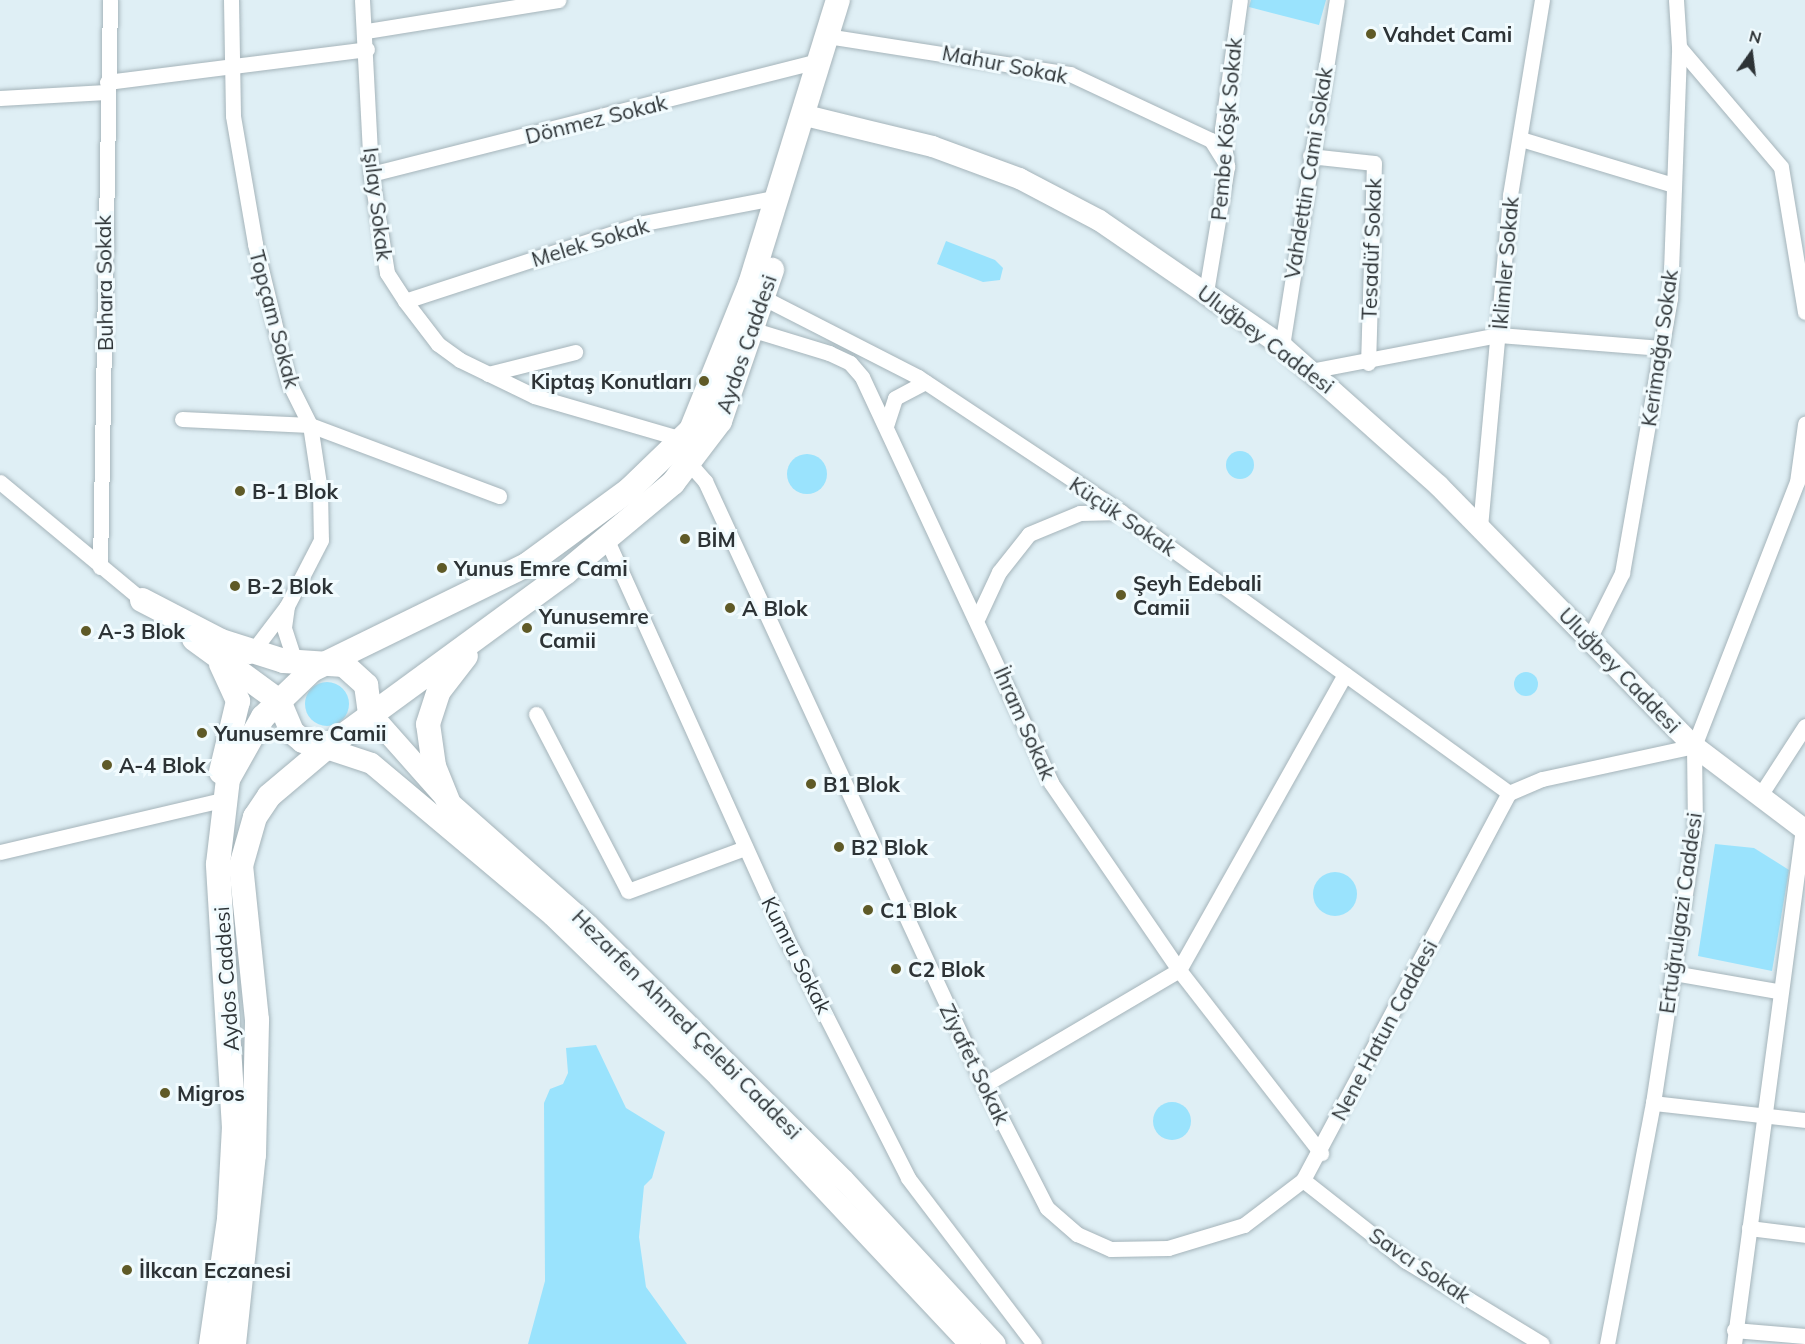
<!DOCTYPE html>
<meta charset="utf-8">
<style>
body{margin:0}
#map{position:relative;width:1805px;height:1344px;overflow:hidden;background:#dfeff5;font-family:Mulish,sans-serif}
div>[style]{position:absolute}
.green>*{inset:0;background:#9ae3fd}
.round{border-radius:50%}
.roads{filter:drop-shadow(0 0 2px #a5b4ba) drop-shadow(0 0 2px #a5b4ba)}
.street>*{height:15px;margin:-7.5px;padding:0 7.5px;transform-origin:7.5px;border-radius:7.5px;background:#fff}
.secondary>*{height:21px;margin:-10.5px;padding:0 10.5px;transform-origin:10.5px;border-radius:10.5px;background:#fff}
.primary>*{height:24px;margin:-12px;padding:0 12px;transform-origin:12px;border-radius:12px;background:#fff}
.dots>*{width:16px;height:16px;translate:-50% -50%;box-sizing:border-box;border:3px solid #f1fbfe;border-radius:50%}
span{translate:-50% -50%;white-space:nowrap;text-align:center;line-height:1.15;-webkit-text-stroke:6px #f1fbfe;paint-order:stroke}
.poi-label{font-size:21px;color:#2d3336;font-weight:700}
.left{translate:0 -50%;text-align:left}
.right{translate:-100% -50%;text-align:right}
.street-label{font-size:21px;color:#2d3336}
.north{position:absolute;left:1721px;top:24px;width:60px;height:60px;-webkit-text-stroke:4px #f1fbfe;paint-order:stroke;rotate:14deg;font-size:16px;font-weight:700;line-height:24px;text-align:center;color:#2d3336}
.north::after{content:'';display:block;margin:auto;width:21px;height:27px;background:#2d3336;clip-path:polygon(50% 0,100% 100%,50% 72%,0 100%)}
</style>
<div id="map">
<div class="green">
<i style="clip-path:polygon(1251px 0,1326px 0,1319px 25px,1249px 7px)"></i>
<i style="clip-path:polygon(946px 241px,995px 260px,1003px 268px,1000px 280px,983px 282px,937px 264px)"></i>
<i class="round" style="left:1226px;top:451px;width:28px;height:28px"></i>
<i class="round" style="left:787px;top:454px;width:40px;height:40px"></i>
<i class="round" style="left:1514px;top:672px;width:24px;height:24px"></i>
<i class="round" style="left:305px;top:682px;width:44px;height:44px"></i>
<i style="clip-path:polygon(1715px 844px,1754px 848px,1789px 870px,1772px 971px,1698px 956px)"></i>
<i class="round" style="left:1313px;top:872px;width:44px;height:44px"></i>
<i style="clip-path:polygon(596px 1045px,626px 1108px,665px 1132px,652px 1178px,644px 1186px,639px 1237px,646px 1287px,687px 1344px,528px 1344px,545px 1281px,544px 1103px,550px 1089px,563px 1084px,568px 1073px,566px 1048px)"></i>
<i class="round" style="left:1153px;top:1102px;width:38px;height:38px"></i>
</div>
<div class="roads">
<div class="street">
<i style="left:231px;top:0;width:116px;rotate:89deg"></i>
<i style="left:233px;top:116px;width:130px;rotate:80.2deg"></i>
<i style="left:255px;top:244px;width:143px;rotate:76.3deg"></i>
<i style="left:289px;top:383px;width:47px;rotate:63.4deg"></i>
<i style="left:310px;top:425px;width:66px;rotate:81.3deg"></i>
<i style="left:320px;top:490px;width:50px;rotate:88.9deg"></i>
<i style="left:321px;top:540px;width:74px;rotate:117.3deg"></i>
<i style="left:287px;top:606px;width:22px;rotate:98deg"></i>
<i style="left:284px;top:628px;width:35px;rotate:72deg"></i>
<i style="left:362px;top:0;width:174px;rotate:87deg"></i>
<i style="left:371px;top:174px;width:100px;rotate:80.8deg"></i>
<i style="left:387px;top:273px;width:33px;rotate:57deg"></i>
<i style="left:405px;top:301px;width:54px;rotate:52.5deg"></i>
<i style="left:438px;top:344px;width:27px;rotate:36deg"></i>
<i style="left:460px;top:360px;width:82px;rotate:25.9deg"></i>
<i style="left:534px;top:396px;width:154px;rotate:16.2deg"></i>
<i style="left:1676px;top:0;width:47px;rotate:86.3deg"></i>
<i style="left:1679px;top:47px;width:157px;rotate:49.6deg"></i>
<i style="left:1781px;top:167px;width:147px;rotate:80.6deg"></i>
<i style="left:367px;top:31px;width:194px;rotate:-9.2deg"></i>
<i style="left:827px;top:36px;width:246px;rotate:8.9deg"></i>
<i style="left:1070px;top:74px;width:156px;rotate:25.1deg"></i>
<i style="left:1211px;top:140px;width:31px;rotate:58deg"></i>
<i style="left:107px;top:82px;width:262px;rotate:-7.2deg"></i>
<i style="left:0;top:98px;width:106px;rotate:-3.2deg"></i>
<i style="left:1521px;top:139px;width:159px;rotate:16.8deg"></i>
<i style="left:1310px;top:156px;width:64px;rotate:6.2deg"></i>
<i style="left:1374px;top:163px;width:200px;rotate:91.7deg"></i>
<i style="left:371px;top:174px;width:463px;rotate:-14.2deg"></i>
<i style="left:1206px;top:292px;width:128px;rotate:-80.5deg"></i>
<i style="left:1227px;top:166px;width:37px;rotate:-98deg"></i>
<i style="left:1222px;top:129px;width:130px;rotate:-82.1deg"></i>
<i style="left:756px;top:294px;width:182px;rotate:27.1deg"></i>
<i style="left:918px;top:377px;width:244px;rotate:33.6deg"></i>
<i style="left:1121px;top:512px;width:479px;rotate:35.9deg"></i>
<i style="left:405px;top:301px;width:251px;rotate:-18.1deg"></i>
<i style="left:644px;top:223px;width:137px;rotate:-10.9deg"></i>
<i style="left:744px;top:327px;width:89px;rotate:17deg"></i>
<i style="left:829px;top:353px;width:23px;rotate:25deg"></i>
<i style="left:850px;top:363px;width:18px;rotate:49deg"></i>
<i style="left:862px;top:377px;width:448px;rotate:65deg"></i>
<i style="left:1051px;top:783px;width:227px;rotate:55.6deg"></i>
<i style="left:1179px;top:970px;width:232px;rotate:52.2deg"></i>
<i style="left:1282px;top:346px;width:350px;rotate:-81deg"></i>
<i style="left:1315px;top:370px;width:187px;rotate:-10.8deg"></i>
<i style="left:1499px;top:335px;width:163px;rotate:4.6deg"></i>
<i style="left:488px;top:374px;width:90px;rotate:-14.2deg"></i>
<i style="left:182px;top:419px;width:128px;rotate:2.7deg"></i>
<i style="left:310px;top:425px;width:202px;rotate:20.6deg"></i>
<i style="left:886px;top:426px;width:29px;rotate:-72deg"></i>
<i style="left:895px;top:398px;width:34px;rotate:-28deg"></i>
<i style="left:690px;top:464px;width:23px;rotate:49deg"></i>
<i style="left:705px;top:481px;width:665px;rotate:65.21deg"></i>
<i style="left:984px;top:1085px;width:138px;rotate:62.9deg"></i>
<i style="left:1047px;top:1208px;width:40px;rotate:41deg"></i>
<i style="left:1077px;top:1234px;width:37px;rotate:24deg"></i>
<i style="left:1111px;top:1249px;width:57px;rotate:-1deg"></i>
<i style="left:1168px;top:1248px;width:79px;rotate:-16.8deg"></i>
<i style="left:1244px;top:1225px;width:74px;rotate:-37.3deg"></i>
<i style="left:1303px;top:1180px;width:438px;rotate:-62deg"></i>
<i style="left:1509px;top:793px;width:36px;rotate:-23deg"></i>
<i style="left:1542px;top:779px;width:156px;rotate:-12.2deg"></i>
<i style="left:0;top:482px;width:185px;rotate:39.7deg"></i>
<i style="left:1480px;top:527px;width:333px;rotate:-84.8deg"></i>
<i style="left:1510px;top:195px;width:198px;rotate:-80.7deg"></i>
<i style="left:606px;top:538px;width:451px;rotate:65.7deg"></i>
<i style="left:792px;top:949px;width:257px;rotate:63.1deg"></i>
<i style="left:908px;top:1178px;width:208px;rotate:52.8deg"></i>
<i style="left:100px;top:567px;width:567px;rotate:-88.99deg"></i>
<i style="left:978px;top:617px;width:50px;rotate:-65deg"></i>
<i style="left:999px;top:572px;width:48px;rotate:-51.7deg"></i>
<i style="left:1029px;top:534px;width:55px;rotate:-22.4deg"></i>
<i style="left:1080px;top:513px;width:41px;rotate:-1.4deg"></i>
<i style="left:1589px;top:639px;width:74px;rotate:-63.4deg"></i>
<i style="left:1622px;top:573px;width:279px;rotate:-80.1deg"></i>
<i style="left:1670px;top:298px;width:251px;rotate:-87.9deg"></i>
<i style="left:249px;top:656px;width:63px;rotate:-52.8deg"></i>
<i style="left:536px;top:714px;width:199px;rotate:62.5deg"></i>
<i style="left:628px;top:891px;width:125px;rotate:-20.2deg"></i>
<i style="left:1761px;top:794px;width:81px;rotate:-57.1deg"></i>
<i style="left:0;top:852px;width:228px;rotate:-13.2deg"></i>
<i style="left:1673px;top:973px;width:106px;rotate:9.8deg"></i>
<i style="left:984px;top:1085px;width:226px;rotate:-30.5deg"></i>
<i style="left:1179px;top:970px;width:339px;rotate:-60.7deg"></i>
<i style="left:1653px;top:1103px;width:153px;rotate:6.4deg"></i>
<i style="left:1303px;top:1180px;width:131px;rotate:38.2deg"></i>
<i style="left:1406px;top:1261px;width:159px;rotate:31.4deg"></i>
<i style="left:1749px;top:1228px;width:56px;rotate:7.1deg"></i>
<i style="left:1734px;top:1330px;width:71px;rotate:4.8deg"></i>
<i style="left:1607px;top:1344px;width:245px;rotate:-79.2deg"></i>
<i style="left:1653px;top:1103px;width:278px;rotate:-81.3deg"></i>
<i style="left:1695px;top:828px;width:82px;rotate:-90.7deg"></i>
<i style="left:1694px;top:746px;width:283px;rotate:-68.7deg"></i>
<i style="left:1797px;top:482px;width:59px;rotate:-82.1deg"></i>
<i style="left:1734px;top:1344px;width:521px;rotate:-82.38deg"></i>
</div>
<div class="secondary">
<i style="left:805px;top:115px;width:131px;rotate:13.7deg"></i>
<i style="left:932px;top:146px;width:93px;rotate:20.2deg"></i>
<i style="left:1019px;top:178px;width:90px;rotate:27.7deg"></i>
<i style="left:1099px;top:220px;width:222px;rotate:34.5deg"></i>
<i style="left:1282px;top:346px;width:209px;rotate:41.7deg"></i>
<i style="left:1438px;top:485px;width:366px;rotate:45.6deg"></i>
<i style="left:1694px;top:746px;width:139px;rotate:37.1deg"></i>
<i style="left:370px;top:713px;width:118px;rotate:48.4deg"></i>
<i style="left:448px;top:801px;width:187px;rotate:41.5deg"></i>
<i style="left:588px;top:925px;width:360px;rotate:44.9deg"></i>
<i style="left:843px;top:1179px;width:224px;rotate:47.3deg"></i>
<i style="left:326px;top:748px;width:47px;rotate:18.4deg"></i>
<i style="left:371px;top:763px;width:236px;rotate:40deg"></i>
<i style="left:552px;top:915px;width:231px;rotate:44.1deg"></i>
<i style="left:718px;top:1076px;width:368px;rotate:46.8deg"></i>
</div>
<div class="primary">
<i style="left:142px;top:600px;width:89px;rotate:27.4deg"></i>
<i style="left:221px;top:641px;width:66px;rotate:17.6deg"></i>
<i style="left:284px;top:661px;width:60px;rotate:3.8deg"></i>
<i style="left:344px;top:665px;width:30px;rotate:42deg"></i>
<i style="left:366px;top:685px;width:28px;rotate:82deg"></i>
<i style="left:194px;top:639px;width:105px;rotate:36.1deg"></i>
<i style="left:279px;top:701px;width:34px;rotate:67deg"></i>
<i style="left:292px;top:732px;width:14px;rotate:39deg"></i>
<i style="left:303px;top:741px;width:24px;rotate:17deg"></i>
<i style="left:221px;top:664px;width:41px;rotate:65.3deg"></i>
<i style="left:238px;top:701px;width:73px;rotate:103.5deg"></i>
<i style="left:448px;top:801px;width:38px;rotate:-112deg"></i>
<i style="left:434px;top:766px;width:42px;rotate:-98.1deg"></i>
<i style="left:428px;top:724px;width:35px;rotate:-72deg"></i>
<i style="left:439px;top:691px;width:44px;rotate:-52.4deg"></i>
<i style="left:211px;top:1344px;width:126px;rotate:-81.8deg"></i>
<i style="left:229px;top:1219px;width:91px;rotate:-86.9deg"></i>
<i style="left:234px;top:1128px;width:264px;rotate:-93.5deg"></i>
<i style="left:218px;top:864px;width:86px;rotate:-83.3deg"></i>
<i style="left:228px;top:779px;width:71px;rotate:-60.6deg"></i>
<i style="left:263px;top:717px;width:68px;rotate:-43.8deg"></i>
<i style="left:312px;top:670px;width:241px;rotate:-26.1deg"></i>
<i style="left:528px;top:564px;width:127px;rotate:-36.3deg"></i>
<i style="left:630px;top:489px;width:85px;rotate:-44deg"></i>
<i style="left:691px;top:430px;width:157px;rotate:-68deg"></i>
<i style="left:750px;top:284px;width:297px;rotate:-72.8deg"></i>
<i style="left:234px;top:1344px;width:190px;rotate:-84deg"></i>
<i style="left:254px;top:1155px;width:135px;rotate:-88.7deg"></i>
<i style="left:257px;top:1020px;width:155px;rotate:-95.9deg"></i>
<i style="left:241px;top:866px;width:51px;rotate:-74.1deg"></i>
<i style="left:255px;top:817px;width:25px;rotate:-56deg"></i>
<i style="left:269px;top:796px;width:75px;rotate:-40.1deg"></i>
<i style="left:326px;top:748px;width:296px;rotate:-36.2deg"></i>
<i style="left:565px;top:573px;width:141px;rotate:-39.8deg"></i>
<i style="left:673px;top:483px;width:78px;rotate:-52.8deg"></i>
<i style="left:720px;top:421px;width:160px;rotate:-71deg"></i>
</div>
</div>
<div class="dots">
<i style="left:1371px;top:34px;background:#5f5a27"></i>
<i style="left:704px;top:381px;background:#5f5a27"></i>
<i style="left:240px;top:491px;background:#5f5a27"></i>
<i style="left:685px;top:539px;background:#5f5a27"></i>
<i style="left:442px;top:568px;background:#5f5a27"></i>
<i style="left:235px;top:586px;background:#5f5a27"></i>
<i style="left:1121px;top:595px;background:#5f5a27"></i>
<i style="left:730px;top:608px;background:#5f5a27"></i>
<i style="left:527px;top:628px;background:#5f5a27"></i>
<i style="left:86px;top:631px;background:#5f5a27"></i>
<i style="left:202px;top:733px;background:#5f5a27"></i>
<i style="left:107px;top:765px;background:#5f5a27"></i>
<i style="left:811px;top:784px;background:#5f5a27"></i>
<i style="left:839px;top:847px;background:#5f5a27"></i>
<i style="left:868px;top:910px;background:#5f5a27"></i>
<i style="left:896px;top:969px;background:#5f5a27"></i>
<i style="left:165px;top:1093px;background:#5f5a27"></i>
<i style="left:127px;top:1270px;background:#5f5a27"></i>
</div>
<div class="poi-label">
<span class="left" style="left:1383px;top:34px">Vahdet Cami</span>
<span class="right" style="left:692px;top:381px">Kiptaş Konutları</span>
<span class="left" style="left:252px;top:491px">B-1 Blok</span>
<span class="left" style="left:697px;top:539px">BİM</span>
<span class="left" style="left:454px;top:568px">Yunus Emre Cami</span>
<span class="left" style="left:1133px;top:595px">Şeyh Edebali<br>Camii</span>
<span class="left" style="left:247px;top:586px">B-2 Blok</span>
<span class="left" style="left:742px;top:608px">A Blok</span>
<span class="left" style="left:539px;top:628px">Yunusemre<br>Cami̇i̇</span>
<span class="left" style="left:98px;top:631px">A-3 Blok</span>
<span class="left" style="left:214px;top:733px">Yunusemre Camii</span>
<span class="left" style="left:119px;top:765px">A-4 Blok</span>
<span class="left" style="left:823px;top:784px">B1 Blok</span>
<span class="left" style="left:851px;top:847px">B2 Blok</span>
<span class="left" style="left:880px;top:910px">C1 Blok</span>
<span class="left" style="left:908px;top:969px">C2 Blok</span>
<span class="left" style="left:177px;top:1093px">Migros</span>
<span class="left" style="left:139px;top:1270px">İlkcan Eczanesi</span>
</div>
<div class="street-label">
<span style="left:1005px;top:64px;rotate:11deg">Mahur Sokak</span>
<span style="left:596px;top:119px;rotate:-14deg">Dönmez Sokak</span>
<span style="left:1226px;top:129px;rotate:-85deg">Pembe Köşk Sokak</span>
<span style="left:1308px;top:173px;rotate:-81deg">Vahdettin Cami Sokak</span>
<span style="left:378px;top:204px;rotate:83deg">Işılay Sokak</span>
<span style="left:590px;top:242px;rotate:-17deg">Melek Sokak</span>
<span style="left:1371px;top:249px;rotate:-88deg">Tesadüf Sokak</span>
<span style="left:1505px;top:263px;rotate:-85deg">İklimler Sokak</span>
<span style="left:104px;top:283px;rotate:-91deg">Buhara Sokak</span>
<span style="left:275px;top:319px;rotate:75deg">Topçam Sokak</span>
<span style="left:1266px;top:339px;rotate:37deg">Uluğbey Caddesi</span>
<span style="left:746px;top:344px;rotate:-71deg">Aydos Caddesi</span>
<span style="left:1659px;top:348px;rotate:-82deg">Kerimağa Sokak</span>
<span style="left:1123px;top:516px;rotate:34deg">Küçük Sokak</span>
<span style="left:1620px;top:670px;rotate:46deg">Uluğbey Caddesi</span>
<span style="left:1025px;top:723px;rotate:66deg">İhram Sokak</span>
<span style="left:1680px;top:913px;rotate:-82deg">Ertuğrulgazi Caddesi</span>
<span style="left:797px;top:955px;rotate:63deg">Kumru Sokak</span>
<span style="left:226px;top:979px;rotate:-94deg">Aydos Caddesi</span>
<span style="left:687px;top:1024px;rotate:45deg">Hezarfen Ahmed Çelebi Caddesi</span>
<span style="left:1384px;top:1030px;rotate:-62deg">Nene Hatun Caddesi</span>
<span style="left:975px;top:1064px;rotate:64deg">Ziyafet Sokak</span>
<span style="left:1420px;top:1265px;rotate:34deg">Savcı Sokak</span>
</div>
<div class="north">N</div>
</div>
